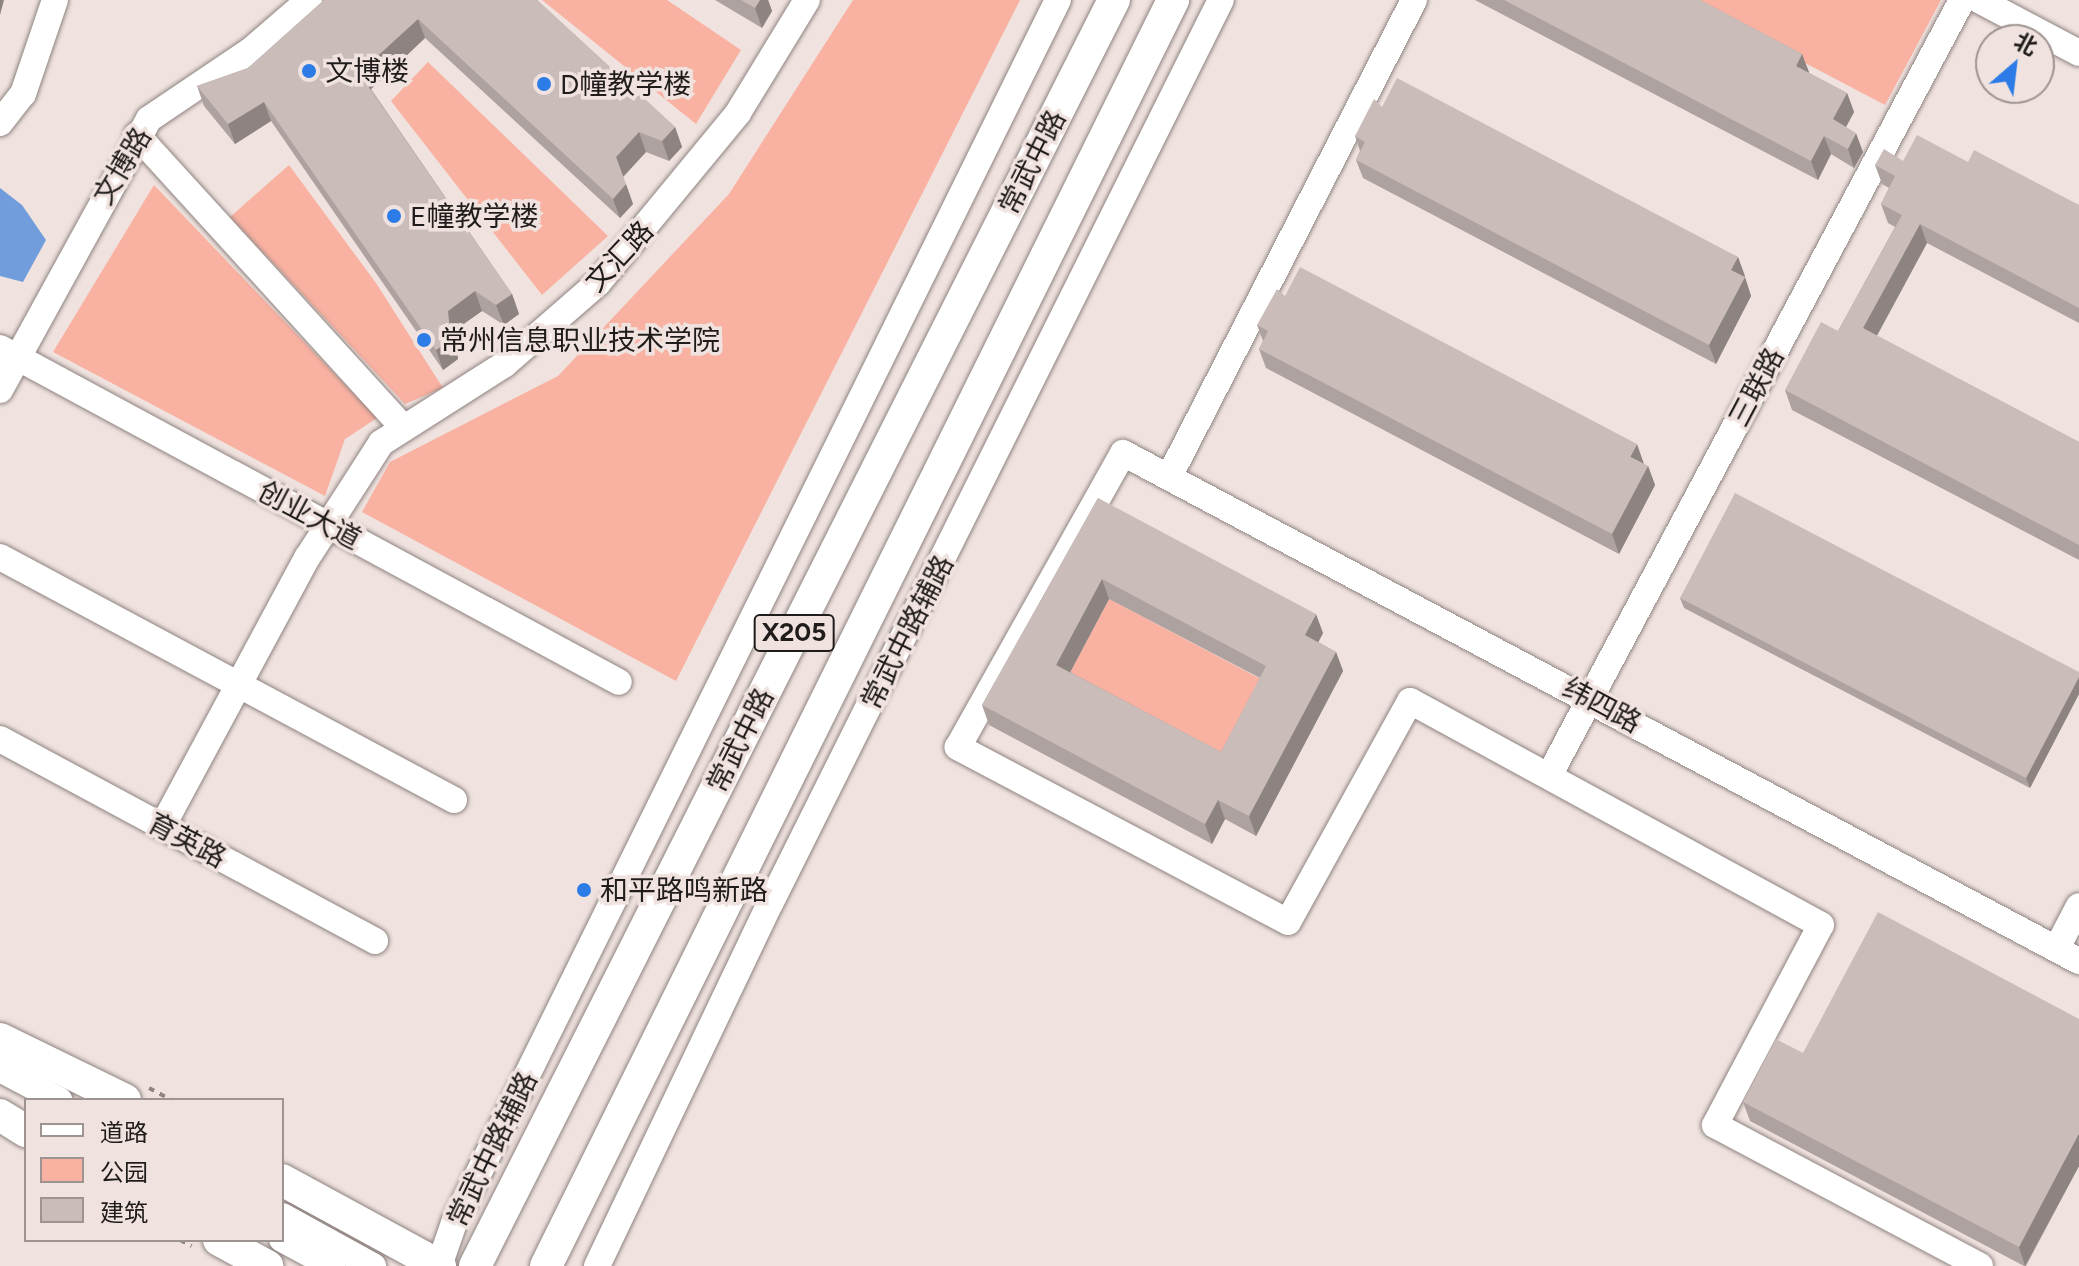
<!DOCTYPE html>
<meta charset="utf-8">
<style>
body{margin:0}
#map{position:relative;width:2079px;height:1266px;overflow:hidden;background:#f0e3df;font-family:Figtree,"Noto Sans SC",sans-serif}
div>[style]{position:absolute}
.green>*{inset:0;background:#f9b1a1}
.water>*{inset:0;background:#719ddd}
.path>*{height:4px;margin-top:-2px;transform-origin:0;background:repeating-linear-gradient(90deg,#8e8582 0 6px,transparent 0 12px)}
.roads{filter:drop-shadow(0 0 2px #8e8380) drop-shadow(0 0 2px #8e8380)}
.minor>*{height:26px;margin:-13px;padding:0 13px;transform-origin:13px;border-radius:13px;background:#fff}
.major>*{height:32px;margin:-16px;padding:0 16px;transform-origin:16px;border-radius:16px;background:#fff}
.wall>*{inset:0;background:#ada29f}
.shaded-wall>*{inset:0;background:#8d8482}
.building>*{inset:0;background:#c9bcb9}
.dots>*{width:22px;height:22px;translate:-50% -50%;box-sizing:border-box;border:4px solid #f0e3df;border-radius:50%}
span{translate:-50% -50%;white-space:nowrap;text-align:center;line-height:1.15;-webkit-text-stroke:7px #f0e3df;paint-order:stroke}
.shield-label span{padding:2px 6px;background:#f0e3df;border:2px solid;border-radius:6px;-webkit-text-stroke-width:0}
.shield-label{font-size:26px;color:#201c1b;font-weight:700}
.poi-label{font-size:28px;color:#201c1b}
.left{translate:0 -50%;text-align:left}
.street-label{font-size:28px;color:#201c1b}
.legend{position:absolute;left:24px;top:1098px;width:260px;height:144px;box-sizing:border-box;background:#f0e3df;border:2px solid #9d9391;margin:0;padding:10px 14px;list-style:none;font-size:24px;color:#201c1b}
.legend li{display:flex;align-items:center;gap:16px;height:40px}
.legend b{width:40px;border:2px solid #9d9391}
.north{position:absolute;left:1975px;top:24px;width:80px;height:80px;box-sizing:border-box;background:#f0e3df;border:2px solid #9d9391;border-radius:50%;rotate:28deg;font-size:22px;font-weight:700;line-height:32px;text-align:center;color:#201c1b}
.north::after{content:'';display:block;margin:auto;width:28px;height:36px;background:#2c7be7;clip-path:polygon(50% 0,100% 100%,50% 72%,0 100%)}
</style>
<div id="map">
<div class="green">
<i style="clip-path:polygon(542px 0,667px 0,741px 50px,696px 124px)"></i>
<i style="clip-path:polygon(853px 0,1020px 0,676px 681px,362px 512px,390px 462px,558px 376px,729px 194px)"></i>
<i style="clip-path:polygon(1685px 0,1941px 0,1885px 105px)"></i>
<i style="clip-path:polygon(428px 62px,608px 236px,542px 295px,391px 101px)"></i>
<i style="clip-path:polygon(289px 165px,376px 283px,443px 388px,405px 404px,230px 217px)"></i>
<i style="clip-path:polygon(154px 185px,377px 418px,345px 439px,325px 496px,53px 352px)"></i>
<i style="clip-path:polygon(1109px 599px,1274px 686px,1228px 771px,1064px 684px)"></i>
</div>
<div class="water">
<i style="clip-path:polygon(0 188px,22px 205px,46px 240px,23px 282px,0 276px)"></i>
</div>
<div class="path">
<i style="left:149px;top:1088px;width:26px;rotate:28deg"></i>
<i style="left:180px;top:1240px;width:13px;rotate:27deg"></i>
</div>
<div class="roads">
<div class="minor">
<i style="left:1979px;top:0;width:113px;rotate:27.9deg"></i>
<i style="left:0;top:123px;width:37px;rotate:-52deg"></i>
<i style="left:23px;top:94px;width:99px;rotate:-71.2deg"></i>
<i style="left:137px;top:135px;width:396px;rotate:47.7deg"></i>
<i style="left:0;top:348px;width:703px;rotate:28.35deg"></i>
<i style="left:0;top:390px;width:309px;rotate:-61.2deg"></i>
<i style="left:149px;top:119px;width:122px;rotate:-34deg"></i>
<i style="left:250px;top:51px;width:78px;rotate:-40.8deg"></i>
<i style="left:1169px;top:477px;width:536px;rotate:-62.81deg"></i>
<i style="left:0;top:557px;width:515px;rotate:28.16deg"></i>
<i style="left:0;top:739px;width:426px;rotate:28.3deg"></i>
<i style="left:1550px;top:774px;width:877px;rotate:-61.97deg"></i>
<i style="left:162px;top:827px;width:306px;rotate:-61.7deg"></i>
<i style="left:307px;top:558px;width:137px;rotate:-57.2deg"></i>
<i style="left:381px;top:443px;width:147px;rotate:-32.5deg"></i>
<i style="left:505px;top:364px;width:123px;rotate:-41.1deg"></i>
<i style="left:598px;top:283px;width:220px;rotate:-50.5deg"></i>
<i style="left:738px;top:113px;width:132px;rotate:-58.6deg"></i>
<i style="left:2057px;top:948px;width:47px;rotate:-62.4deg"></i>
<i style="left:0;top:1069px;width:67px;rotate:27.7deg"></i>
<i style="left:282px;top:1216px;width:104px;rotate:28.8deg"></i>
<i style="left:282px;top:1239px;width:57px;rotate:28.4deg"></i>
<i style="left:439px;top:1266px;width:46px;rotate:-70.8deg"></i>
<i style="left:454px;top:1223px;width:1364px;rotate:-63.72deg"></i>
<i style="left:597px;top:1266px;width:401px;rotate:-64.5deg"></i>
<i style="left:770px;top:904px;width:1010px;rotate:-63.49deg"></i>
<i style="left:1980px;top:1266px;width:300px;rotate:-152deg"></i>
<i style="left:1715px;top:1125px;width:226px;rotate:-62.1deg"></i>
<i style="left:1821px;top:925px;width:468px;rotate:-151.4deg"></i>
<i style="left:1410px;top:701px;width:252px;rotate:118.9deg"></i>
<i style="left:1288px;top:922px;width:374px;rotate:-152.1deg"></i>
<i style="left:958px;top:747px;width:337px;rotate:-60.7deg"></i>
<i style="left:1123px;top:453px;width:1083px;rotate:27.99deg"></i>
</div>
<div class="major">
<i style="left:0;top:1039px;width:139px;rotate:26deg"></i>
<i style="left:0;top:1115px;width:31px;rotate:32deg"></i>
<i style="left:282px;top:1180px;width:180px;rotate:28.6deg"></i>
<i style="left:219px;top:1240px;width:55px;rotate:28.4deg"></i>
<i style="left:475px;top:1266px;width:1418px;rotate:-63.22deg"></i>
<i style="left:546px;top:1266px;width:1413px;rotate:-63.65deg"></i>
</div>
</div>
<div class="wall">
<i style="clip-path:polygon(324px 0,537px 0,675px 127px,682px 147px,669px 161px,646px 152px,623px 177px,633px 204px,620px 218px,425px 38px,371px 89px,512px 294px,519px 314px,504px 325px,482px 311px,455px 330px,458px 359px,443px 370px,271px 121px,235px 144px,204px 106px,197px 86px,248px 68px)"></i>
<i style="clip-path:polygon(715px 0,768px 0,772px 11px,762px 28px)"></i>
<i style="clip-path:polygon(1475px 0,1700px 0,1802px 54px,1809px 73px,1847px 93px,1854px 112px,1846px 127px,1863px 152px,1854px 168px,1831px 154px,1818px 180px)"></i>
<i style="clip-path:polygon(1382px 107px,1738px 257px,1751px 296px,1716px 364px,1363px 178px,1356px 160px,1360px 151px,1355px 136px)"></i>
<i style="clip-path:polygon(1903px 161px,1968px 162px,2079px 205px,2079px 323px,1927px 243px,1877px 336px,2079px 442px,2079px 560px,1792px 410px,1785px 390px,1838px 331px,1895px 227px,1888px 223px,1881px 204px,1889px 188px,1882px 184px,1875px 165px)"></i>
<i style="clip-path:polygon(1285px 296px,1648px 466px,1655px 485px,1619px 554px,1266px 368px,1259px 349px,1263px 341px,1257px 325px)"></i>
<i style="clip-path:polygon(evenodd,1098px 498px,1323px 633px,1318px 642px,1336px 652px,1343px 671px,1256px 836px,1225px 819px,1212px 844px,989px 725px,982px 705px,1098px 498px,1109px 599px,1260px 678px,1221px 752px,1070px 672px,1109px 599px)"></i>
<i style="clip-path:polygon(1680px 598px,2079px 672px,2079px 694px,2030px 788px,1684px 608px)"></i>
<i style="clip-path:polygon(1803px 1053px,2079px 1166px,2026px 1266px,2024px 1266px,1750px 1121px,1743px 1102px)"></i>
</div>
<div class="shaded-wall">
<i style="clip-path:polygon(0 0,4px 0,0 15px)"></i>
<i style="clip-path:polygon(760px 0,768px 0,772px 11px,762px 28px,755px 8px)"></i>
<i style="clip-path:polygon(418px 19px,425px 38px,367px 93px,359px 73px)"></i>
<i style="clip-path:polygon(1802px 54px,1809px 72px,1802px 85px,1796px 66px)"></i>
<i style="clip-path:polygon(1847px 93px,1854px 112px,1840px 138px,1833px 119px)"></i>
<i style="clip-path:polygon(264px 102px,271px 121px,235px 144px,228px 124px)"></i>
<i style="clip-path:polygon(675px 127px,682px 147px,669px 161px,662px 141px)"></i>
<i style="clip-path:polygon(639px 132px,646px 152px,623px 177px,616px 157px)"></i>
<i style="clip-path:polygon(1856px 133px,1863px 152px,1854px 168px,1848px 149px)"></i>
<i style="clip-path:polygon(1824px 136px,1831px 154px,1818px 180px,1811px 161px)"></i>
<i style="clip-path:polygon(626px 184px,633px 204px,620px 218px,613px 199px)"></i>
<i style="clip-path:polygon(1920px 224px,1927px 243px,1870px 348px,1863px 328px)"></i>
<i style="clip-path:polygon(1738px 257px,1745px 276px,1738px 288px,1731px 270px)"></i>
<i style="clip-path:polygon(1745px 277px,1751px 296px,1716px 364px,1709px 345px)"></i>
<i style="clip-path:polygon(475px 291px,482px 311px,455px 330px,458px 359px,443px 370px,436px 350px,448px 311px)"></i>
<i style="clip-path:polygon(512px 294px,519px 314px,504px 325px,496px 305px)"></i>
<i style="clip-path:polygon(1637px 444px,1644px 464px,1630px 457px)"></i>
<i style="clip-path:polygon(1648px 466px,1655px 485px,1619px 554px,1612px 534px)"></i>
<i style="clip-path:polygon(1102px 579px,1109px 599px,1064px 684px,1056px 665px)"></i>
<i style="clip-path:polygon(1316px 614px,1323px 633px,1312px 655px,1305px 635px)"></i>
<i style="clip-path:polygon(1336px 652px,1343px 671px,1256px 836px,1249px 816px)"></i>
<i style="clip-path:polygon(2079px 677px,2079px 694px,2030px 788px,2026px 778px)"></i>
<i style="clip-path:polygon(1218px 800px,1225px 819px,1212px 844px,1205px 824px)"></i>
<i style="clip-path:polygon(2079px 1133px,2079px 1166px,2025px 1266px,2019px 1247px)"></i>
</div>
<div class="building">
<i style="clip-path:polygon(324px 0,537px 0,675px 127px,662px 141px,639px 132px,616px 157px,626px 184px,613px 199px,418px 19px,359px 73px,512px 294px,496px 305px,475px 291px,448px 311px,451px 340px,436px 350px,264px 102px,228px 124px,197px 86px,248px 68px)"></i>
<i style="clip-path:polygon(741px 0,760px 0,755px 8px)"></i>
<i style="clip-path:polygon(1504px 0,1700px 0,1802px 54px,1796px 66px,1847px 93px,1833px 119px,1856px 133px,1848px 149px,1824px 136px,1811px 161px)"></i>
<i style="clip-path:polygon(1397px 78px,1738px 257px,1731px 270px,1745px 277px,1709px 345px,1356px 160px,1365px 142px,1355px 136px,1374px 99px,1382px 107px)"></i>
<i style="clip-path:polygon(1917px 135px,1968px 162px,1974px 150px,2079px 205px,2079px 308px,1920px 224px,1863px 328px,2079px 442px,2079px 545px,1785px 390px,1821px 322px,1838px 331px,1902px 215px,1881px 204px,1895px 176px,1875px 165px,1884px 149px,1903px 161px)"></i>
<i style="clip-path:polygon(1300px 267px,1637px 444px,1630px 457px,1648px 466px,1612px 534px,1259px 349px,1268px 331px,1257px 325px,1277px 289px,1285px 296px)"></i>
<i style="clip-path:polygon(1735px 493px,2079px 672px,2079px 677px,2026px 778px,1680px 598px)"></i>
<i style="clip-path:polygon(evenodd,1098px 498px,1316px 614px,1305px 635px,1336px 652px,1249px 816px,1218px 800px,1205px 824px,982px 705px,1098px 498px,1102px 579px,1266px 666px,1221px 752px,1056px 665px,1102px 579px)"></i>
<i style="clip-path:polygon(1878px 912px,2079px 1019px,2079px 1133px,2019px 1247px,1743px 1102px,1776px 1039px,1803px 1053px)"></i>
</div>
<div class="dots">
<i style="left:309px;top:71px;background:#2c7be7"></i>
<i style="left:544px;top:84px;background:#2c7be7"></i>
<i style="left:394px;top:216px;background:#2c7be7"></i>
<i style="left:424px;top:340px;background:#2c7be7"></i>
<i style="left:584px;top:890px;background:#2c7be7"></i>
</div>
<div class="shield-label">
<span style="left:794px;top:633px">X205</span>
</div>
<div class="poi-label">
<span class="left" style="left:325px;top:71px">文博楼</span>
<span class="left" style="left:560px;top:84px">D幢教学楼</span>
<span class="left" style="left:410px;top:216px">E幢教学楼</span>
<span class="left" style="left:440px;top:340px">常州信息职业技术学院</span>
<span class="left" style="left:600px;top:890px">和平路鸣新路</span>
</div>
<div class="street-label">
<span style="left:1032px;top:162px;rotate:-63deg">常武中路</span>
<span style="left:122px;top:166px;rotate:-59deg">文博路</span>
<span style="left:619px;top:256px;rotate:-47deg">文汇路</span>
<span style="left:1756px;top:387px;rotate:-62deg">三联路</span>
<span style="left:310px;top:515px;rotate:28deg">创业大道</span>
<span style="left:907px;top:632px;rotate:-63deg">常武中路辅路</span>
<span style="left:1602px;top:705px;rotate:28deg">纬四路</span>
<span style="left:740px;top:740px;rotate:-63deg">常武中路</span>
<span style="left:187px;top:840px;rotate:28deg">育英路</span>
<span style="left:492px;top:1149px;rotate:-64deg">常武中路辅路</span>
</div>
<ul class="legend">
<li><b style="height:10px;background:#fff"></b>道路</li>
<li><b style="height:22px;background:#f9b1a1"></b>公园</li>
<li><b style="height:22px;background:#c9bcb9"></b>建筑</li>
</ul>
<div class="north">北</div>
</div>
